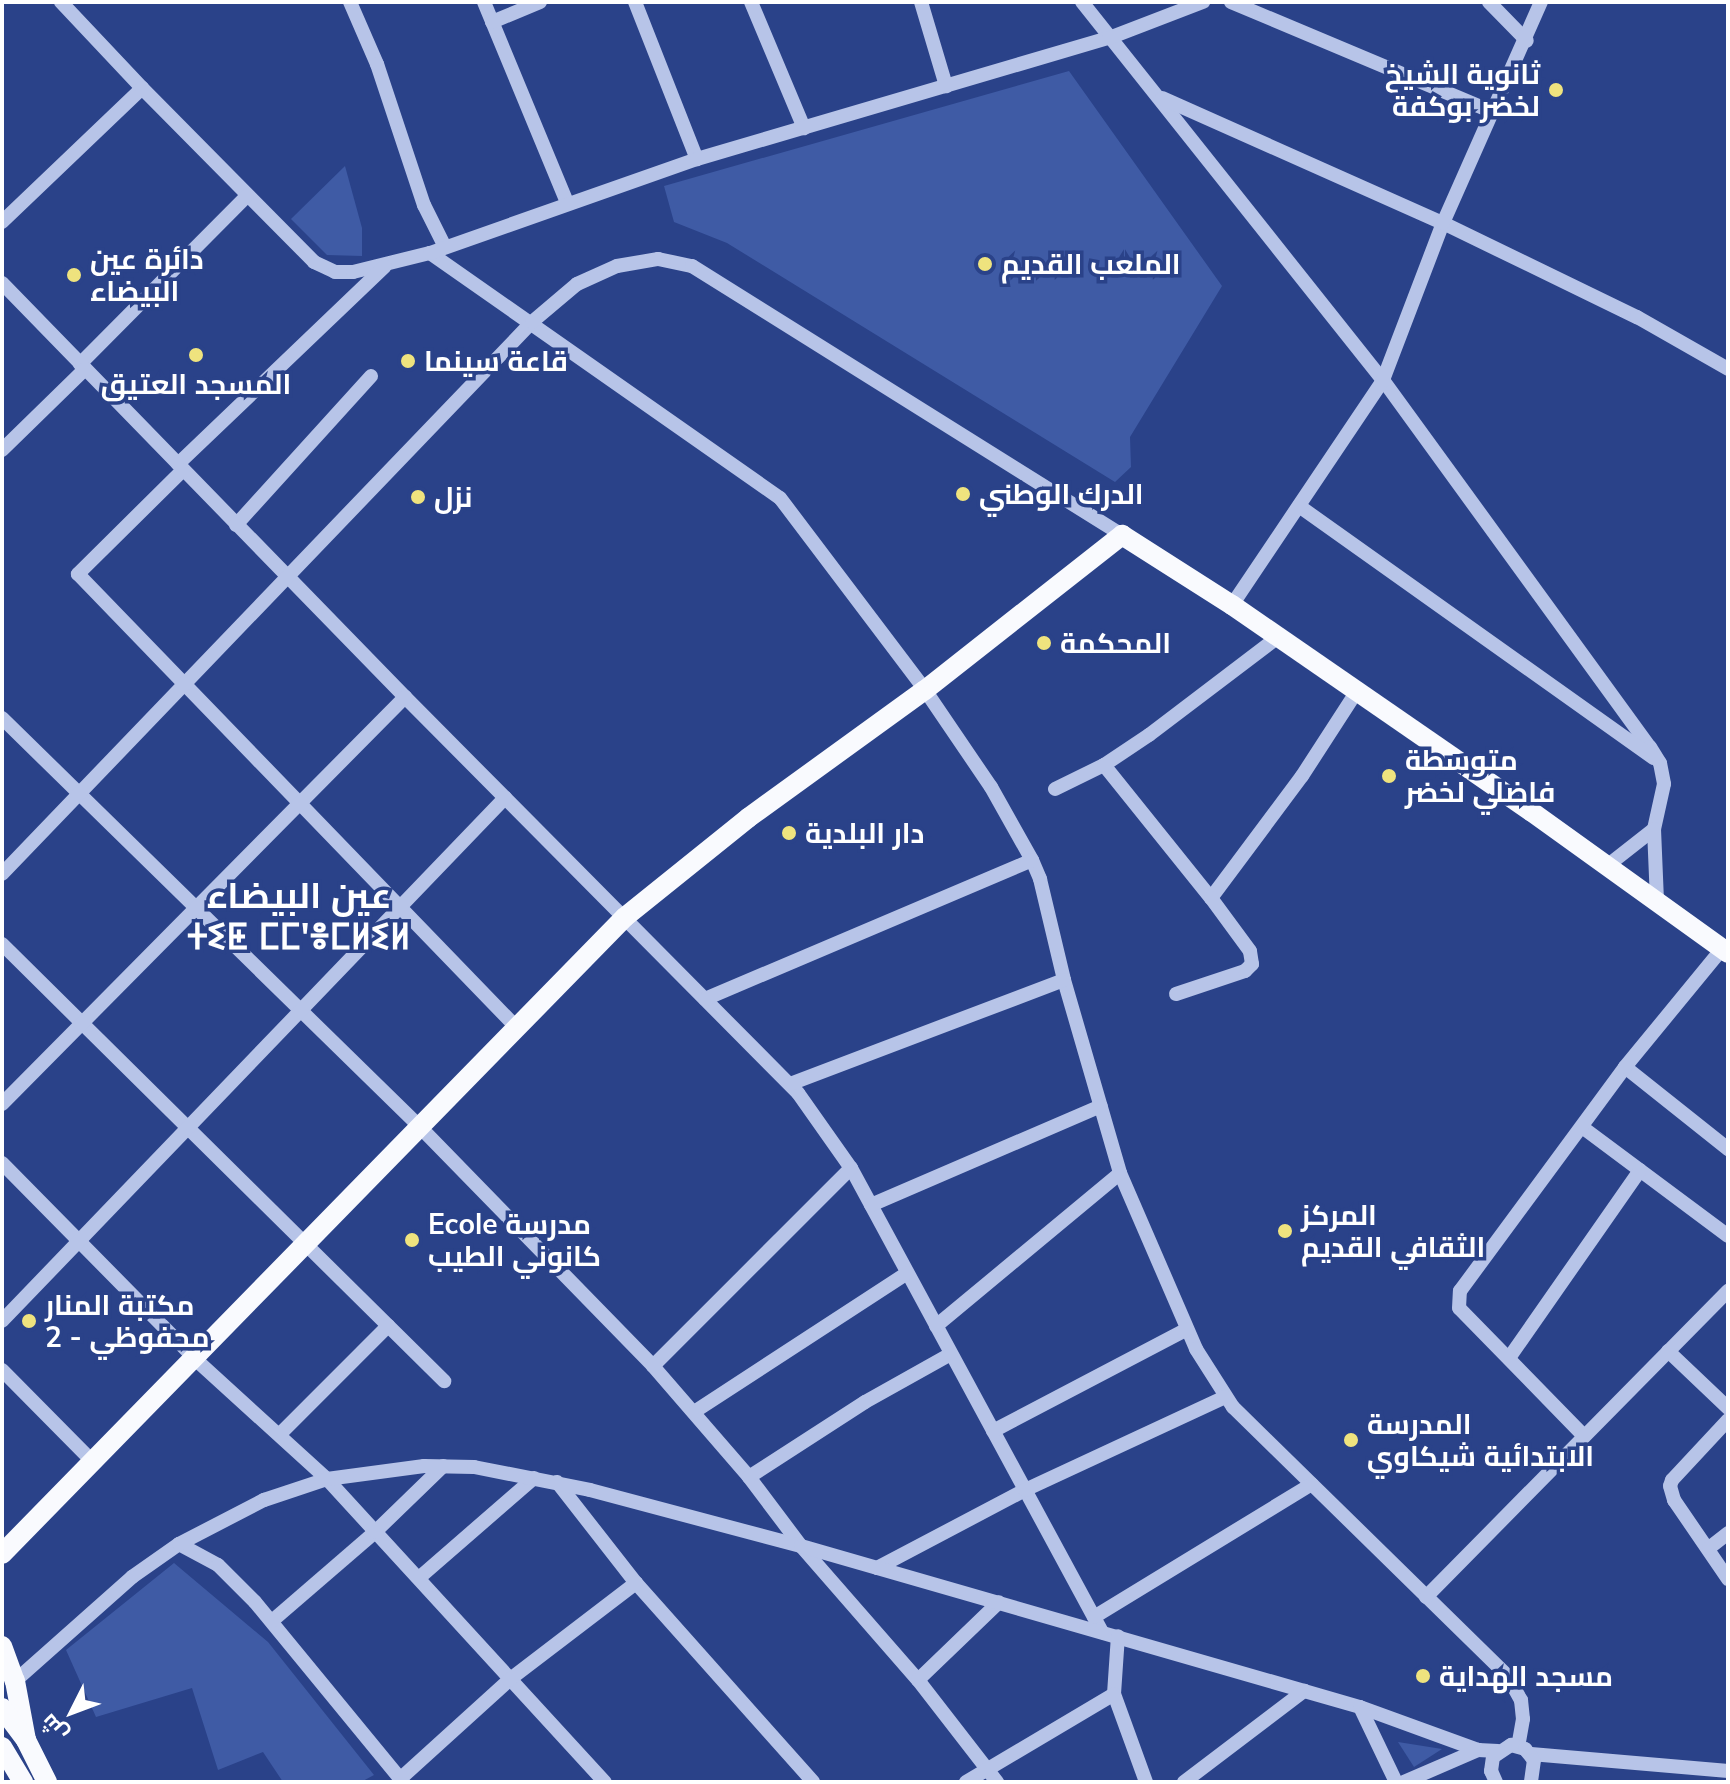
<!DOCTYPE html>
<meta charset="utf-8">
<style>
body{margin:0}
#map{position:relative;width:1730px;height:1784px;overflow:hidden;background:#2a4289;font-family:Mulish,Cairo,"Noto Sans Tifinagh",sans-serif}
div>[style]{position:absolute}
.green>*{inset:0;background:#3f5ba5}
.minor>*{height:14px;margin:-7px;padding:0 7px;transform-origin:7px;border-radius:7px;background:#b7c4e8}
.major>*{height:20px;margin:-10px;padding:0 10px;transform-origin:10px;border-radius:10px;background:#f9fafe}
.dots>*{width:22px;height:22px;translate:-50% -50%;box-sizing:border-box;border:4px solid #2a4289;border-radius:50%}
span{translate:-50% -50%;white-space:nowrap;text-align:center;line-height:1.15;-webkit-text-stroke:7px #2a4289;paint-order:stroke}
.poi-label{font-size:28px;color:#fff;font-weight:700}
.right{translate:-100% -50%;text-align:right}
.left{translate:0 -50%;text-align:left}
.district-label{font-size:36px;color:#fff;font-weight:700}
.frame{position:absolute;inset:0;border:4px solid #fff;pointer-events:none}
.north{position:absolute;left:32px;top:1672px;width:80px;height:80px;-webkit-text-stroke:6px #2a4289;paint-order:stroke;rotate:228deg;font-size:22px;font-weight:700;line-height:32px;text-align:center;color:#fff}
.north::after{content:'';display:block;margin:auto;width:28px;height:36px;background:#fff;clip-path:polygon(50% 0,100% 100%,50% 72%,0 100%)}
</style>
<div id="map">
<div class="green">
<i style="clip-path:polygon(1069px 71px,1222px 286px,1130px 437px,1131px 467px,1115px 482px,727px 243px,674px 222px,664px 186px)"></i>
<i style="clip-path:polygon(345px 166px,362px 228px,362px 256px,327px 255px,291px 219px)"></i>
<i style="clip-path:polygon(174px 1563px,268px 1642px,374px 1775px,361px 1782px,283px 1782px,263px 1752px,218px 1770px,192px 1688px,96px 1717px,66px 1650px)"></i>
<i style="clip-path:polygon(1398px 1742px,1442px 1749px,1414px 1767px)"></i>
</div>
<div class="minor">
<i style="left:61px;top:2px;width:118px;rotate:46.7deg"></i>
<i style="left:350px;top:2px;width:68px;rotate:66.5deg"></i>
<i style="left:377px;top:64px;width:149px;rotate:71.6deg"></i>
<i style="left:424px;top:205px;width:47px;rotate:63.4deg"></i>
<i style="left:484px;top:2px;width:217px;rotate:67.5deg"></i>
<i style="left:635px;top:2px;width:169px;rotate:68.5deg"></i>
<i style="left:751px;top:2px;width:137px;rotate:67.2deg"></i>
<i style="left:921px;top:2px;width:88px;rotate:73.4deg"></i>
<i style="left:1082px;top:2px;width:483px;rotate:51.5deg"></i>
<i style="left:1383px;top:380px;width:454px;rotate:54deg"></i>
<i style="left:1650px;top:747px;width:19px;rotate:58deg"></i>
<i style="left:1660px;top:763px;width:21px;rotate:79deg"></i>
<i style="left:1664px;top:784px;width:46px;rotate:102.5deg"></i>
<i style="left:1231px;top:2px;width:284px;rotate:22.8deg"></i>
<i style="left:1489px;top:2px;width:54px;rotate:45.7deg"></i>
<i style="left:492px;top:22px;width:52px;rotate:-22.6deg"></i>
<i style="left:1162px;top:98px;width:308px;rotate:24deg"></i>
<i style="left:1443px;top:223px;width:216px;rotate:25.9deg"></i>
<i style="left:1637px;top:317px;width:105px;rotate:29.7deg"></i>
<i style="left:2px;top:222px;width:194px;rotate:-43.7deg"></i>
<i style="left:142px;top:88px;width:245px;rotate:45.3deg"></i>
<i style="left:314px;top:262px;width:23px;rotate:25deg"></i>
<i style="left:335px;top:272px;width:18px"></i>
<i style="left:353px;top:272px;width:79px;rotate:-13.9deg"></i>
<i style="left:430px;top:253px;width:427px;rotate:35deg"></i>
<i style="left:780px;top:498px;width:241px;rotate:52.9deg"></i>
<i style="left:925px;top:690px;width:117px;rotate:55.8deg"></i>
<i style="left:991px;top:787px;width:84px;rotate:60.7deg"></i>
<i style="left:1032px;top:860px;width:21px;rotate:67deg"></i>
<i style="left:1040px;top:879px;width:104px;rotate:76.6deg"></i>
<i style="left:1064px;top:980px;width:201px;rotate:73.8deg"></i>
<i style="left:1120px;top:1173px;width:192px;rotate:66.6deg"></i>
<i style="left:1196px;top:1349px;width:69px;rotate:57.5deg"></i>
<i style="left:1233px;top:1407px;width:383px;rotate:44.4deg"></i>
<i style="left:1507px;top:1675px;width:29px;rotate:61deg"></i>
<i style="left:1521px;top:1700px;width:19px;rotate:84deg"></i>
<i style="left:1523px;top:1719px;width:27px;rotate:100deg"></i>
<i style="left:430px;top:253px;width:283px;rotate:-19.4deg"></i>
<i style="left:697px;top:159px;width:429px;rotate:-16.4deg"></i>
<i style="left:1109px;top:38px;width:101px;rotate:-21deg"></i>
<i style="left:2px;top:283px;width:578px;rotate:45.77deg"></i>
<i style="left:405px;top:697px;width:558px;rotate:45.22deg"></i>
<i style="left:798px;top:1093px;width:92px;rotate:54.8deg"></i>
<i style="left:851px;top:1168px;width:528px;rotate:61.59deg"></i>
<i style="left:80px;top:364px;width:237px;rotate:-45.2deg"></i>
<i style="left:2px;top:450px;width:116px;rotate:-44.3deg"></i>
<i style="left:178px;top:464px;width:286px;rotate:-43.7deg"></i>
<i style="left:183px;top:470px;width:148px;rotate:135.3deg"></i>
<i style="left:78px;top:574px;width:632px;rotate:45.96deg"></i>
<i style="left:1299px;top:506px;width:435px;rotate:35.4deg"></i>
<i style="left:236px;top:525px;width:201px;rotate:-47.8deg"></i>
<i style="left:1232px;top:605px;width:271px;rotate:-56.1deg"></i>
<i style="left:1383px;top:380px;width:168px;rotate:-69.1deg"></i>
<i style="left:1443px;top:223px;width:242px;rotate:-66.1deg"></i>
<i style="left:2px;top:718px;width:586px;rotate:44.38deg"></i>
<i style="left:421px;top:1128px;width:332px;rotate:45.7deg"></i>
<i style="left:653px;top:1366px;width:147px;rotate:49.1deg"></i>
<i style="left:749px;top:1477px;width:86px;rotate:53deg"></i>
<i style="left:801px;top:1546px;width:178px;rotate:48.9deg"></i>
<i style="left:918px;top:1680px;width:129px;rotate:52.2deg"></i>
<i style="left:1104px;top:765px;width:171px;rotate:51.2deg"></i>
<i style="left:1211px;top:898px;width:152px;rotate:-53.3deg"></i>
<i style="left:1302px;top:776px;width:101px;rotate:-57.1deg"></i>
<i style="left:1055px;top:789px;width:55px;rotate:-26.1deg"></i>
<i style="left:1104px;top:765px;width:54px;rotate:-33.7deg"></i>
<i style="left:1149px;top:735px;width:161px;rotate:-37.2deg"></i>
<i style="left:1607px;top:866px;width:60px;rotate:-38.2deg"></i>
<i style="left:1654px;top:829px;width:73px;rotate:87.6deg"></i>
<i style="left:2px;top:874px;width:765px;rotate:-46.16deg"></i>
<i style="left:532px;top:322px;width:59px;rotate:-40.2deg"></i>
<i style="left:577px;top:284px;width:44px;rotate:-24.2deg"></i>
<i style="left:617px;top:266px;width:42px;rotate:-9.7deg"></i>
<i style="left:658px;top:259px;width:35px;rotate:12deg"></i>
<i style="left:692px;top:266px;width:507px;rotate:32.03deg"></i>
<i style="left:2px;top:944px;width:622px;rotate:44.67deg"></i>
<i style="left:1176px;top:994px;width:73px;rotate:-18.4deg"></i>
<i style="left:1245px;top:971px;width:10px;rotate:-45deg"></i>
<i style="left:1252px;top:964px;width:13px;rotate:-99deg"></i>
<i style="left:1250px;top:951px;width:66px;rotate:-126.3deg"></i>
<i style="left:705px;top:999px;width:355px;rotate:-23deg"></i>
<i style="left:1625px;top:1067px;width:132px;rotate:38.5deg"></i>
<i style="left:790px;top:1084px;width:293px;rotate:-20.8deg"></i>
<i style="left:2px;top:1104px;width:573px;rotate:-45.28deg"></i>
<i style="left:1582px;top:1127px;width:182px;rotate:36.7deg"></i>
<i style="left:2px;top:1163px;width:274px;rotate:45.4deg"></i>
<i style="left:194px;top:1358px;width:180px;rotate:42.3deg"></i>
<i style="left:327px;top:1479px;width:411px;rotate:47.5deg"></i>
<i style="left:871px;top:1205px;width:250px;rotate:-23.3deg"></i>
<i style="left:2px;top:1321px;width:726px;rotate:-46.12deg"></i>
<i style="left:936px;top:1326px;width:239px;rotate:-39.7deg"></i>
<i style="left:1668px;top:1351px;width:83px;rotate:43.5deg"></i>
<i style="left:1509px;top:1358px;width:229px;rotate:-55.1deg"></i>
<i style="left:653px;top:1366px;width:280px;rotate:-45deg"></i>
<i style="left:2px;top:1370px;width:128px;rotate:45.3deg"></i>
<i style="left:694px;top:1412px;width:254px;rotate:-33.1deg"></i>
<i style="left:1728px;top:1420px;width:82px;rotate:133deg"></i>
<i style="left:1672px;top:1480px;width:6px;rotate:108deg"></i>
<i style="left:1670px;top:1486px;width:15px;rotate:74deg"></i>
<i style="left:1674px;top:1500px;width:96px;rotate:55.6deg"></i>
<i style="left:993px;top:1431px;width:219px;rotate:-27.7deg"></i>
<i style="left:280px;top:1434px;width:153px;rotate:-45deg"></i>
<i style="left:1583px;top:1435px;width:177px;rotate:-134.3deg"></i>
<i style="left:1459px;top:1308px;width:17px;rotate:-87deg"></i>
<i style="left:1460px;top:1291px;width:278px;rotate:-53.6deg"></i>
<i style="left:1625px;top:1067px;width:153px;rotate:-50.6deg"></i>
<i style="left:749px;top:1477px;width:138px;rotate:-32.9deg"></i>
<i style="left:865px;top:1402px;width:98px;rotate:-29.2deg"></i>
<i style="left:557px;top:1482px;width:128px;rotate:52deg"></i>
<i style="left:636px;top:1583px;width:266px;rotate:48.3deg"></i>
<i style="left:179px;top:1544px;width:44px;rotate:28.3deg"></i>
<i style="left:218px;top:1565px;width:52px;rotate:45deg"></i>
<i style="left:255px;top:1602px;width:233px;rotate:50.6deg"></i>
<i style="left:1709px;top:1548px;width:24px;rotate:-38deg"></i>
<i style="left:877px;top:1568px;width:167px;rotate:-27.8deg"></i>
<i style="left:1025px;top:1490px;width:221px;rotate:-24.9deg"></i>
<i style="left:420px;top:1577px;width:151px;rotate:-41deg"></i>
<i style="left:1426px;top:1597px;width:430px;rotate:-45.4deg"></i>
<i style="left:1094px;top:1617px;width:255px;rotate:-31.4deg"></i>
<i style="left:272px;top:1621px;width:136px;rotate:-40.8deg"></i>
<i style="left:375px;top:1532px;width:95px;rotate:-44.1deg"></i>
<i style="left:918px;top:1680px;width:112px;rotate:-43.9deg"></i>
<i style="left:15px;top:1681px;width:157px;rotate:-41.6deg"></i>
<i style="left:132px;top:1577px;width:57px;rotate:-35.1deg"></i>
<i style="left:179px;top:1544px;width:96px;rotate:-27.4deg"></i>
<i style="left:264px;top:1500px;width:66px;rotate:-18.4deg"></i>
<i style="left:327px;top:1479px;width:98px;rotate:-7.6deg"></i>
<i style="left:424px;top:1466px;width:50px;rotate:1.1deg"></i>
<i style="left:474px;top:1467px;width:118px;rotate:11.2deg"></i>
<i style="left:590px;top:1490px;width:218px;rotate:14.9deg"></i>
<i style="left:801px;top:1546px;width:582px;rotate:16.07deg"></i>
<i style="left:1360px;top:1707px;width:126px;rotate:20deg"></i>
<i style="left:1478px;top:1750px;width:20px;rotate:3deg"></i>
<i style="left:1114px;top:1694px;width:58px;rotate:-86.1deg"></i>
<i style="left:1360px;top:1707px;width:83px;rotate:64.4deg"></i>
<i style="left:1531px;top:1754px;width:198px;rotate:4.9deg"></i>
<i style="left:400px;top:1779px;width:147px;rotate:-42.2deg"></i>
<i style="left:509px;top:1680px;width:160px;rotate:-37.4deg"></i>
<i style="left:966px;top:1782px;width:172px;rotate:-30.7deg"></i>
<i style="left:1114px;top:1694px;width:94px;rotate:70deg"></i>
<i style="left:1184px;top:1782px;width:151px;rotate:-37.2deg"></i>
<i style="left:1404px;top:1782px;width:81px;rotate:-23.4deg"></i>
<i style="left:1496px;top:1782px;width:12px;rotate:-114deg"></i>
<i style="left:1491px;top:1771px;width:14px;rotate:-82deg"></i>
<i style="left:1493px;top:1757px;width:22px;rotate:-34deg"></i>
<i style="left:1511px;top:1745px;width:15px;rotate:16deg"></i>
<i style="left:1525px;top:1749px;width:14px;rotate:51deg"></i>
<i style="left:1534px;top:1760px;width:22px;rotate:98deg"></i>
</div>
<div class="major">
<i style="left:2px;top:1554px;width:891px;rotate:-45.64deg"></i>
<i style="left:625px;top:917px;width:158px;rotate:-38.8deg"></i>
<i style="left:748px;top:818px;width:218px;rotate:-35.9deg"></i>
<i style="left:925px;top:690px;width:251px;rotate:-38.2deg"></i>
<i style="left:1122px;top:535px;width:130px;rotate:32.5deg"></i>
<i style="left:1232px;top:605px;width:364px;rotate:34.6deg"></i>
<i style="left:1532px;top:812px;width:241px;rotate:35.7deg"></i>
<i style="left:2px;top:1646px;width:37px;rotate:70deg"></i>
<i style="left:15px;top:1681px;width:60px;rotate:79.4deg"></i>
<i style="left:2px;top:1708px;width:40px;rotate:53deg"></i>
<i style="left:26px;top:1740px;width:47px;rotate:63.4deg"></i>
<i style="left:2px;top:1747px;width:41px;rotate:59deg"></i>
</div>
<div class="dots">
<i style="left:1556px;top:90px;background:#efe37e"></i>
<i style="left:985px;top:264px;background:#efe37e"></i>
<i style="left:74px;top:275px;background:#efe37e"></i>
<i style="left:196px;top:355px;background:#efe37e"></i>
<i style="left:408px;top:361px;background:#efe37e"></i>
<i style="left:963px;top:494px;background:#efe37e"></i>
<i style="left:418px;top:497px;background:#efe37e"></i>
<i style="left:1044px;top:643px;background:#efe37e"></i>
<i style="left:1389px;top:776px;background:#efe37e"></i>
<i style="left:789px;top:833px;background:#efe37e"></i>
<i style="left:1285px;top:1231px;background:#efe37e"></i>
<i style="left:412px;top:1240px;background:#efe37e"></i>
<i style="left:29px;top:1321px;background:#efe37e"></i>
<i style="left:1351px;top:1440px;background:#efe37e"></i>
<i style="left:1423px;top:1676px;background:#efe37e"></i>
</div>
<div class="poi-label">
<span class="right" style="left:1540px;top:90px">ثانوية الشيخ<br>لخضر بوكفة</span>
<span class="left" style="left:90px;top:275px">دائرة عين<br>البيضاء</span>
<span class="left" style="left:1001px;top:264px">الملعب القديم</span>
<span class="left" style="left:424px;top:361px">قاعة سينما</span>
<span style="left:196px;top:384px">المسجد العتيق</span>
<span class="left" style="left:979px;top:494px">الدرك الوطني</span>
<span class="left" style="left:434px;top:497px">نزل</span>
<span class="left" style="left:1060px;top:643px">المحكمة</span>
<span class="left" style="left:1405px;top:776px">متوسطة<br>فاضلي لخضر</span>
<span class="left" style="left:805px;top:833px">دار البلدية</span>
<span class="left" style="left:1301px;top:1231px">المركز<br>الثقافي القديم</span>
<span class="left" style="left:428px;top:1240px">Ecole مدرسة<br>كانوني الطيب</span>
<span class="left" style="left:45px;top:1321px">مكتبة المنار<br>2 - محفوظي</span>
<span class="left" style="left:1367px;top:1440px">المدرسة<br>الابتدائية شيكاوي</span>
<span class="left" style="left:1439px;top:1676px">مسجد الهداية</span>
</div>
<div class="district-label">
<span style="left:299px;top:915px">عين البيضاء<br>ⵜⵉⵟ ⵎⵎ'ⴻⵎⵍⵉⵍ</span>
</div>
<div class="frame"></div>
<div class="north">ش</div>
</div>
